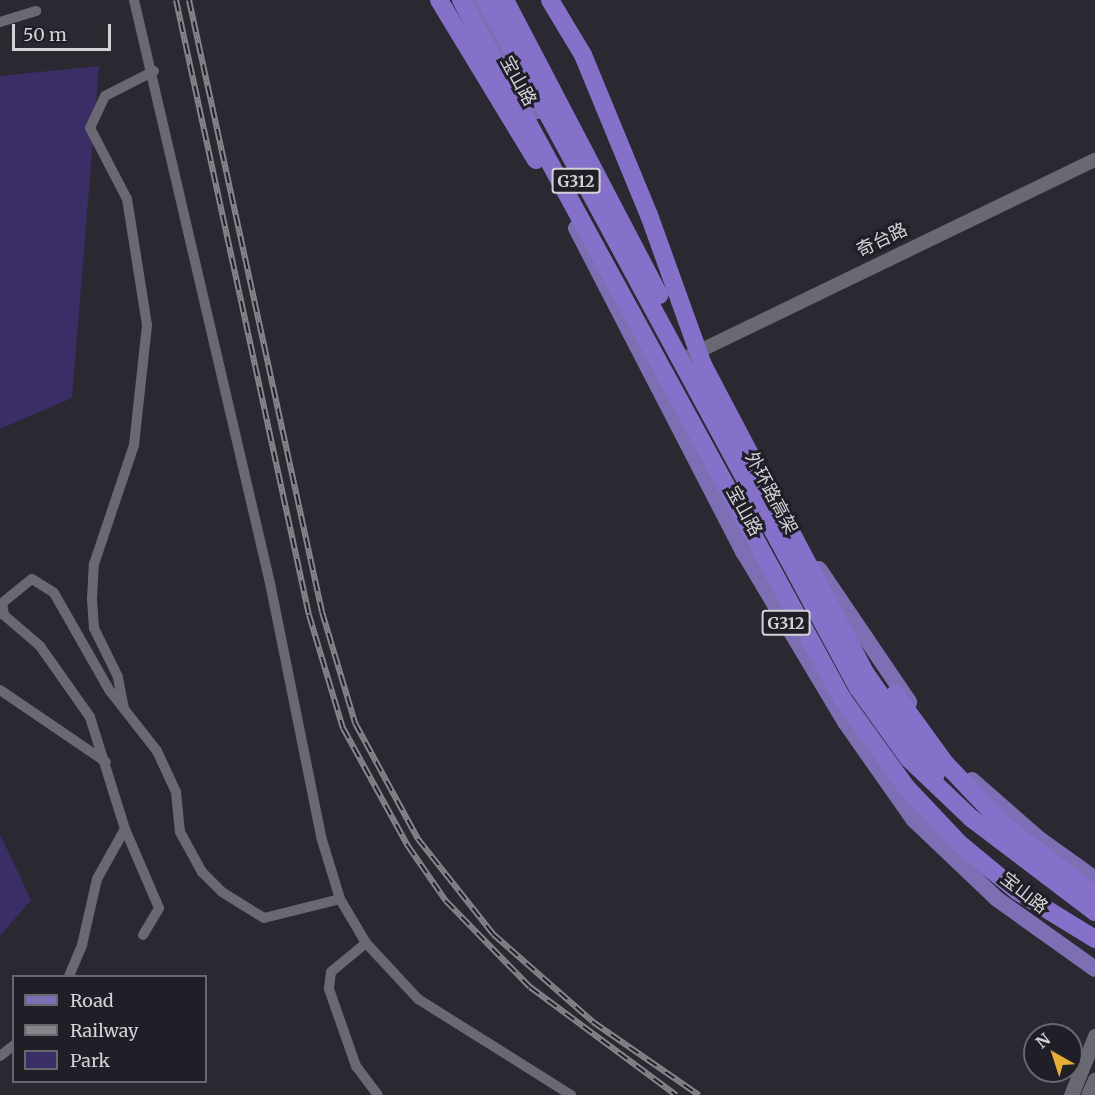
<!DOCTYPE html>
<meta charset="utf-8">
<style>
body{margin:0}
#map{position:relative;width:1095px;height:1095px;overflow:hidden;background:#2a2931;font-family:Merriweather,"Noto Sans SC",serif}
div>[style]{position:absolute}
.green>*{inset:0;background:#3b2d66}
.minor>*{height:10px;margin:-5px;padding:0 5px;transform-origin:5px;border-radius:5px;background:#6a6872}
.tertiary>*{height:14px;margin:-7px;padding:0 7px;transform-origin:7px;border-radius:7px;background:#6a6872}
.secondary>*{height:15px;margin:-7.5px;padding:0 7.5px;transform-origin:7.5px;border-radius:7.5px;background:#6a6872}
.primary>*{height:16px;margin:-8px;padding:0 8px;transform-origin:8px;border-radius:8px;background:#7e6fb4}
.trunk>*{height:18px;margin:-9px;padding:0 9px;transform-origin:9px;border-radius:9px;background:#8571ca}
.rail>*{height:6px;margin-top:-3px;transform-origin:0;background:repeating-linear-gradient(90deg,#201f27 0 11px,#86858b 0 22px);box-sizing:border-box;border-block:2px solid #86858b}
span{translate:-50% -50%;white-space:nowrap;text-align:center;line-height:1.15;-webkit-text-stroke:6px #201f27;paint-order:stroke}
.shield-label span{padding:2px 4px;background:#201f27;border:2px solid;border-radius:4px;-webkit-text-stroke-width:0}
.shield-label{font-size:16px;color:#d3d2d7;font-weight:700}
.street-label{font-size:18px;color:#d3d2d7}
.legend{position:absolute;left:12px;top:975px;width:195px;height:108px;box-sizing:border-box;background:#201f27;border:2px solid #68676d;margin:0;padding:8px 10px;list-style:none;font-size:18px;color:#d3d2d7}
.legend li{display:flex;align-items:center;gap:12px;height:30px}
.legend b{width:30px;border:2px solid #68676d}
.north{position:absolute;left:1023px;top:1023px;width:60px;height:60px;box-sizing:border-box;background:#201f27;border:2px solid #68676d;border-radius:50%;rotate:321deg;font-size:16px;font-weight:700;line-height:24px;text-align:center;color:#d3d2d7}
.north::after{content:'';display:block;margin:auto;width:21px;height:27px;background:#e5ad36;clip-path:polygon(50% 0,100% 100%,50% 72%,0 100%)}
.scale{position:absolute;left:12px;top:24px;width:99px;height:27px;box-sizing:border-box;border:3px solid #d3d2d7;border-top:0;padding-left:8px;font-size:18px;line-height:21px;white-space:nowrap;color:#d3d2d7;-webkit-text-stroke:4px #201f27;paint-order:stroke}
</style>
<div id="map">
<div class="green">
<i style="clip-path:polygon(99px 66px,72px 398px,0 429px,0 76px)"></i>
<i style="clip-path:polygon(0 834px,31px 900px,0 936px)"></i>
</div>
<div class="minor">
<i style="left:134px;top:0;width:599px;rotate:76.87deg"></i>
<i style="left:270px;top:583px;width:262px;rotate:78.6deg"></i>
<i style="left:322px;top:840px;width:62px;rotate:73deg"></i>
<i style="left:340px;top:899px;width:51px;rotate:59.4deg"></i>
<i style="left:366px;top:943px;width:76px;rotate:47.1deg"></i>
<i style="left:418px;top:999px;width:181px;rotate:32.1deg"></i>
<i style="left:0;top:22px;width:38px;rotate:-17deg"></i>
<i style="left:0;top:690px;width:128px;rotate:34.2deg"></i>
<i style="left:124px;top:709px;width:33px;rotate:-101deg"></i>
<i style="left:118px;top:677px;width:55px;rotate:-116.1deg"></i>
<i style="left:94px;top:628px;width:29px;rotate:-94deg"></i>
<i style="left:92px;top:599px;width:35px;rotate:-87deg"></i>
<i style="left:94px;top:564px;width:126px;rotate:-71.4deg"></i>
<i style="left:134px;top:445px;width:121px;rotate:-83.8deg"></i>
<i style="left:147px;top:325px;width:128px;rotate:-99deg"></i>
<i style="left:127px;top:199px;width:80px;rotate:-117.5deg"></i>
<i style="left:90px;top:128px;width:35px;rotate:-65deg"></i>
<i style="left:105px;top:96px;width:55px;rotate:-27deg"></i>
<i style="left:143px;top:935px;width:31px;rotate:-59deg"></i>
<i style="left:159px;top:908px;width:86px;rotate:-113.3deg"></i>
<i style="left:125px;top:829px;width:117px;rotate:-107.4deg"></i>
<i style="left:90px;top:717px;width:87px;rotate:-125.2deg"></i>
<i style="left:40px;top:646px;width:48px;rotate:-139.3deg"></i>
<i style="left:4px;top:615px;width:12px;rotate:-99deg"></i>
<i style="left:2px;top:603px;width:38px;rotate:-39deg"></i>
<i style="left:32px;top:579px;width:26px;rotate:32deg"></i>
<i style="left:54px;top:593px;width:113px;rotate:60.3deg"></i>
<i style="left:110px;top:691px;width:76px;rotate:51.9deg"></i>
<i style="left:157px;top:751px;width:45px;rotate:65.1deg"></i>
<i style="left:176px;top:792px;width:40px;rotate:84.3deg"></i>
<i style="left:180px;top:832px;width:46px;rotate:61.2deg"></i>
<i style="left:202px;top:872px;width:28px;rotate:45deg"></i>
<i style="left:222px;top:892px;width:49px;rotate:31.8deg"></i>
<i style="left:264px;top:918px;width:78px;rotate:-14deg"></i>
<i style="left:366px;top:943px;width:45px;rotate:140.4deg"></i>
<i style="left:331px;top:972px;width:17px;rotate:97deg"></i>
<i style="left:329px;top:989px;width:82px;rotate:70.7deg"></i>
<i style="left:356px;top:1066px;width:36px;rotate:53deg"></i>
<i style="left:69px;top:976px;width:34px;rotate:-67deg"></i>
<i style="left:82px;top:945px;width:68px;rotate:-77.2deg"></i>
<i style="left:97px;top:879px;width:57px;rotate:-60.8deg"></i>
<i style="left:0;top:1056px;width:18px;rotate:-38deg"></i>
</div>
<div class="tertiary">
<i style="left:687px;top:357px;width:453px;rotate:-25.8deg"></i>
</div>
<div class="secondary">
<i style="left:1071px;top:1095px;width:64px;rotate:-67.9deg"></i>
<i style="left:1088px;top:1095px;width:17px;rotate:-66deg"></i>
</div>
<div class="primary">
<i style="left:473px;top:0;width:128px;rotate:60.4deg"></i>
<i style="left:576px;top:228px;width:366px;rotate:62.7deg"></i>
<i style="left:744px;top:553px;width:197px;rotate:59.1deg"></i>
<i style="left:845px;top:722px;width:120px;rotate:54.9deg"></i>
<i style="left:914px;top:820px;width:115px;rotate:43.6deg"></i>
<i style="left:997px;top:899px;width:120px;rotate:35.5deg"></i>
<i style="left:819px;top:569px;width:161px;rotate:55.9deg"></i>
<i style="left:972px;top:780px;width:88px;rotate:41.3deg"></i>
<i style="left:1038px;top:838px;width:70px;rotate:35.7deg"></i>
</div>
<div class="trunk">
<i style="left:439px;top:0;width:187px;rotate:58.8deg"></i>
<i style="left:461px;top:0;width:795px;rotate:61.37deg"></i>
<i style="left:842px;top:698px;width:111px;rotate:54.2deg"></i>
<i style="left:907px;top:788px;width:77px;rotate:46.6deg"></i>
<i style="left:960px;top:844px;width:74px;rotate:39.5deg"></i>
<i style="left:1017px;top:891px;width:92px;rotate:31.6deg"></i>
<i style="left:486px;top:0;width:782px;rotate:61.6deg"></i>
<i style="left:858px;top:688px;width:87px;rotate:54.3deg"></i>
<i style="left:909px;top:759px;width:86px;rotate:43.6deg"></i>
<i style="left:971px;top:818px;width:156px;rotate:37.2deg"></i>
<i style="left:505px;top:0;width:333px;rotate:62.4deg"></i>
<i style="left:550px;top:0;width:64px;rotate:59deg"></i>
<i style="left:583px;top:55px;width:173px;rotate:67.6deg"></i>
<i style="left:649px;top:215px;width:159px;rotate:70.2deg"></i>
<i style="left:703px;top:365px;width:349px;rotate:62.2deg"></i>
<i style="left:866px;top:674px;width:122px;rotate:55deg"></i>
<i style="left:895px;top:694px;width:85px;rotate:54.1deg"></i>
<i style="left:945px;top:763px;width:87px;rotate:46.4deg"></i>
<i style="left:1005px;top:826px;width:113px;rotate:37.5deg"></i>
</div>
<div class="rail">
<i style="left:176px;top:0;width:629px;rotate:77.8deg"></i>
<i style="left:309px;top:615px;width:118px;rotate:73.3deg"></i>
<i style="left:343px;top:728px;width:135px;rotate:61.2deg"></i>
<i style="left:408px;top:846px;width:67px;rotate:55.4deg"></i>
<i style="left:446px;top:901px;width:120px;rotate:45.7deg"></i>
<i style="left:530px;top:987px;width:182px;rotate:36.5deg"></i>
<i style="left:189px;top:0;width:626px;rotate:77.74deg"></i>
<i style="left:322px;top:612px;width:116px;rotate:73.4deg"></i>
<i style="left:355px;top:723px;width:132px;rotate:61.5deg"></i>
<i style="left:418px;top:839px;width:121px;rotate:51.7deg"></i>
<i style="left:493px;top:934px;width:133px;rotate:41.3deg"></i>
<i style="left:593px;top:1022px;width:129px;rotate:34.6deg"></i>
</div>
<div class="shield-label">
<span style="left:576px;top:181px">G312</span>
<span style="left:786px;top:623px">G312</span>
</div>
<div class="street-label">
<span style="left:518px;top:81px;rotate:61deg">宝山路</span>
<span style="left:882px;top:240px;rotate:-26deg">奇台路</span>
<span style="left:771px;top:493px;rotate:62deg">外环路高架</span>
<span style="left:744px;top:511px;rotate:61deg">宝山路</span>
<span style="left:1024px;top:893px;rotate:38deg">宝山路</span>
</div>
<ul class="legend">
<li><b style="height:8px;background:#7e6fb4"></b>Road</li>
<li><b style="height:8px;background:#86858b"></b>Railway</li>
<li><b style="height:16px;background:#3b2d66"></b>Park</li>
</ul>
<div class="north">N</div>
<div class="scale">50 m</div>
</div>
